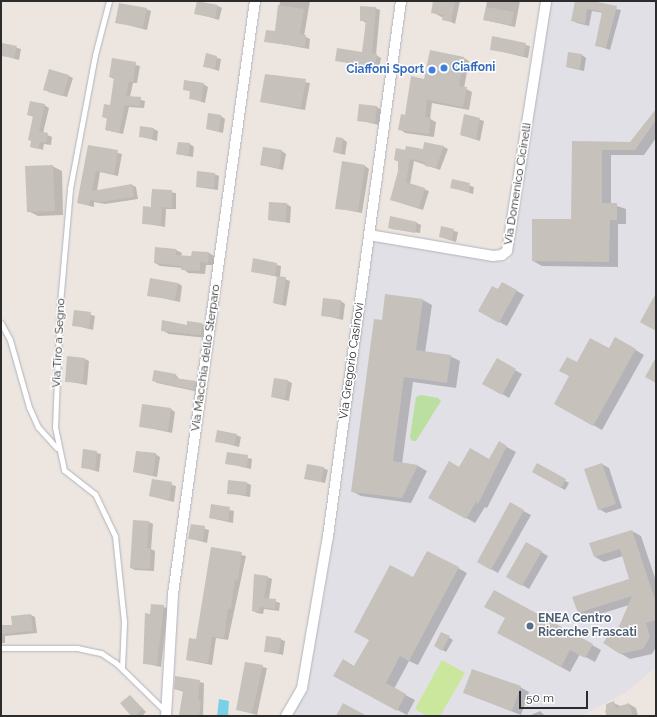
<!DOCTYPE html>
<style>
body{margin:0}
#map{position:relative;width:657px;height:717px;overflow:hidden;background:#ede6e0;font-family:Raleway,sans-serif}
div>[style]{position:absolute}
.industrial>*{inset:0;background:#e1e0e6}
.green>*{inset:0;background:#badfa0}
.pitch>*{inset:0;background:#cbe69d}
.water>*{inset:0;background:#7ad1e7}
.shadow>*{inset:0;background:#0003}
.building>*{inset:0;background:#c6c1bb}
.roads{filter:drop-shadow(0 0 1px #b0b3bc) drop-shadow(0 0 1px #b0b3bc)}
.lane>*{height:5px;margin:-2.5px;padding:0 2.5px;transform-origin:2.5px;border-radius:2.5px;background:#fff}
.street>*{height:10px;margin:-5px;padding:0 5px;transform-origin:5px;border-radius:5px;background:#fff}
.dots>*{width:11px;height:11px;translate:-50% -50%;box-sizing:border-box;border:2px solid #fff;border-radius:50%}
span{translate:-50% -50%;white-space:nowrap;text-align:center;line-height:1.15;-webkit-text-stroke:3px #fff;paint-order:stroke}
.shop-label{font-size:12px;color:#366cbe;font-weight:700}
.left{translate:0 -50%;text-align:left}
.right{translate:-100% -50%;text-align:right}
.street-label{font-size:12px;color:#2c2c2c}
.service-label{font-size:12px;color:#4e5e75;font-weight:700}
.frame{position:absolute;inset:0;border:2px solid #2c2c2c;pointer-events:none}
.scale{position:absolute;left:519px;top:691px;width:69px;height:18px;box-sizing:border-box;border:2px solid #2c2c2c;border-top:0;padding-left:5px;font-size:12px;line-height:14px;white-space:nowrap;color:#2c2c2c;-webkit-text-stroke:3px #fff;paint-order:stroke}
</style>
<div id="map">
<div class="industrial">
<i style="clip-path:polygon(550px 1px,656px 1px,656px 667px,625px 693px,581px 716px,292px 716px,308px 686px,337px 521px,371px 240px,510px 263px)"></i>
</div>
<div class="green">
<i style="clip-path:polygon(421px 395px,438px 398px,441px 401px,416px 441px,412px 441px,410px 437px,416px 397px)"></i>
</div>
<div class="pitch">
<i style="clip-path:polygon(442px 660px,465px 673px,440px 716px,427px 716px,415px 709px)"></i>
</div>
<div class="water">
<i style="clip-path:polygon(219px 699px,229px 701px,228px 716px,217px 716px)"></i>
</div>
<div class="shadow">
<i style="clip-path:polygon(280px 1px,310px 1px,304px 36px,310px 39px,309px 49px,265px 41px,275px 33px)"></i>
<i style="clip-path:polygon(434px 1px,460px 1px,455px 24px,432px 12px)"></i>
<i style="clip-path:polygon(487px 1px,520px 1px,515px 27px,484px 20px)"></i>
<i style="clip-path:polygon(576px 1px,621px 10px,610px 50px,596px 45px,603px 13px,592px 11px,589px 26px,577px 23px,573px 21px)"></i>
<i style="clip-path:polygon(218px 6px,222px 8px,219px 20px,195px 13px)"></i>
<i style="clip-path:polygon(375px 8px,380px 10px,376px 55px,381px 58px,379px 69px,336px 60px,363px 53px,366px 23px,361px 20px)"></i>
<i style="clip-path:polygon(146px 9px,151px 11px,147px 30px,116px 22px)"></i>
<i style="clip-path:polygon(493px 37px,530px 46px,528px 58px,491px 49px)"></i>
<i style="clip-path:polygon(3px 44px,21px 49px,19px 60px,1px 55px)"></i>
<i style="clip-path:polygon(207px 55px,221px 59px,219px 71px,204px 66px)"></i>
<i style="clip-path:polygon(582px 55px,586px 58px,584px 71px,567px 67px)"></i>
<i style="clip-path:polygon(464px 58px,469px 61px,464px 88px,472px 92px,469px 110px,432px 103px,430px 119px,436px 122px,434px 137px,405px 133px,400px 129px,425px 80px)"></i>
<i style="clip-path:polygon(113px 59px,140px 66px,137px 83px,133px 83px,130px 97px,145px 101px,144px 108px,129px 107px,123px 134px,106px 130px,108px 119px,103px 117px,111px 106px,114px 79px,110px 77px)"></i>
<i style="clip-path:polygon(266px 75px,310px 83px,305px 110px,261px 102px)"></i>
<i style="clip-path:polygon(69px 76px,73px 78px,67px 97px,48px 92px)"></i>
<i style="clip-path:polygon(203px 84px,208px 87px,205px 103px,190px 98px,191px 92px,184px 89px)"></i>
<i style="clip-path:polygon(44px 105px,49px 108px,43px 133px,52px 137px,51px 145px,44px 144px,43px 150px,31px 146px,34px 117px,28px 115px)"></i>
<i style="clip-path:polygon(377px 107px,381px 110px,379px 125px,358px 120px)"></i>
<i style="clip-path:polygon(656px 110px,656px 138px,644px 155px,611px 155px,611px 204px,626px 209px,626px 224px,618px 224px,618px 267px,542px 266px,533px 261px,572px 220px,573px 142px,630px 143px)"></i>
<i style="clip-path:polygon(465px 115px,484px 121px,480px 141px,461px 135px)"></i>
<i style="clip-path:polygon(221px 116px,225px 119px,223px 133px,207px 129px)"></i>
<i style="clip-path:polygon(154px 129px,158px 131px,157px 141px,140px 136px)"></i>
<i style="clip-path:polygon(343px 139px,347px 142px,345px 155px,334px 152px)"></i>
<i style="clip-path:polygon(190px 144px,194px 147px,193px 157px,177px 154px)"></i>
<i style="clip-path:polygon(89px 146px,122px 154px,118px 176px,100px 172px,97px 191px,132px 185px,136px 187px,138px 199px,105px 204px,94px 202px,94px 207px,78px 203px)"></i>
<i style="clip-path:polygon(444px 147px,448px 149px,440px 170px,414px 161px,410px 184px,429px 191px,423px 210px,391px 200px,399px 171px,399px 162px,395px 160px,406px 151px)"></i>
<i style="clip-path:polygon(282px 151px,286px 154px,283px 170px,261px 165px)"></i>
<i style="clip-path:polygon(52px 166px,62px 171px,63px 215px,38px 216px,28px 211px)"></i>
<i style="clip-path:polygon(365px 166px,369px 169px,362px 213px,336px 208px)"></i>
<i style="clip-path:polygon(214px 174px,219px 176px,218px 190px,197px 187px)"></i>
<i style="clip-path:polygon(453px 180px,474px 187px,473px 194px,451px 187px)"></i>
<i style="clip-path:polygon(152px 190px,176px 193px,176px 209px,166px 209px,165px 227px,143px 223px,151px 208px)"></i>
<i style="clip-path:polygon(287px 204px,291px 207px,290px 223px,269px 220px)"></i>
<i style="clip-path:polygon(391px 218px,417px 223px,421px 225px,420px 233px,392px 229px,389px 227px)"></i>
<i style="clip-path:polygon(442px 228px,458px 232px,456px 242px,440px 237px)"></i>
<i style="clip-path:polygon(176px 250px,182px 253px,181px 256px,192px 257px,209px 253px,214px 256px,214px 265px,206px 265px,205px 274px,188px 273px,183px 268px,160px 266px,155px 263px)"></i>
<i style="clip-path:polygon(254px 259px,281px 266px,280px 277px,290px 281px,286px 306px,274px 303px,278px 277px,252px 271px)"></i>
<i style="clip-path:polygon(178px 283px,182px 286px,180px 302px,148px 295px)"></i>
<i style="clip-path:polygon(503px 283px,524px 295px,507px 326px,479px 311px)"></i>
<i style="clip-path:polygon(423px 300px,432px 305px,425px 353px,450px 356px,460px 361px,456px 388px,413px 382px,402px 464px,418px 466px,427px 471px,411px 503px,361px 496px,352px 491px,382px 321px)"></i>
<i style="clip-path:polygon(341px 301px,345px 304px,343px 320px,322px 315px)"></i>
<i style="clip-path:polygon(75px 311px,95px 316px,93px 330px,73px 325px)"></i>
<i style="clip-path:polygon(202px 324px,209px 328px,207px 338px,169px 334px,162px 330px)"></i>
<i style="clip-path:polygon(615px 338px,644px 355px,602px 430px,555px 403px,577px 364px,609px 350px)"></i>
<i style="clip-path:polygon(85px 359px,89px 361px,87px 385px,66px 381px)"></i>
<i style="clip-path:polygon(497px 360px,522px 374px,509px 398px,484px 383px)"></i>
<i style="clip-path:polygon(155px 371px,176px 375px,180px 380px,196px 382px,200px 385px,199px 392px,157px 383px,153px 380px)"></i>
<i style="clip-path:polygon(288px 381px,292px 383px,289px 401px,272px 397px)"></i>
<i style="clip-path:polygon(171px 409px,175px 412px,172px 433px,140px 426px)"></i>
<i style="clip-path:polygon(236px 435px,241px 437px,239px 447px,216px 441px)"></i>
<i style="clip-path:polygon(499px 443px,516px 452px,487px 508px,485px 507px,475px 523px,430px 497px,460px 469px,489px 460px)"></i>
<i style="clip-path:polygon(84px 450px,101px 454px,99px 472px,82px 467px)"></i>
<i style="clip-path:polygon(228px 453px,252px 459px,251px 469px,226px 463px)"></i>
<i style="clip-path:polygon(155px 454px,160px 457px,157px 477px,134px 472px)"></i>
<i style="clip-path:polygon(537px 464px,569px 483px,565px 490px,533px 472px)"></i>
<i style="clip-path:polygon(602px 464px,609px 468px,622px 508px,606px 513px,599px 509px)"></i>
<i style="clip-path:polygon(323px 468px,328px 470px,325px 483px,305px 478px)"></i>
<i style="clip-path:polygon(153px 480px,176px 486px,174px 502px,150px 496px)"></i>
<i style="clip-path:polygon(247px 483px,251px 485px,250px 497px,228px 493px)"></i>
<i style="clip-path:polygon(510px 504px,531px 515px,498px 573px,478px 562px)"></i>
<i style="clip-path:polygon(212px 506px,234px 511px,233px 523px,210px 518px)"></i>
<i style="clip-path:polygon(149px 522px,153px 524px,151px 549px,155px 551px,154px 571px,135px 570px,131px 568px)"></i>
<i style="clip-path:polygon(192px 525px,209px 530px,207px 543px,189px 538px)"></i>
<i style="clip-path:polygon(632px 531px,641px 536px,656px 581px,656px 647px,652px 654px,630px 659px,620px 653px,617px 632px,629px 605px,588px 618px,579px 613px,630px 579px,623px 556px,604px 562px,595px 557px)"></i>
<i style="clip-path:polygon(526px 543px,548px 556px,529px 589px,507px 576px)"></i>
<i style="clip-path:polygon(212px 549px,246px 556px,228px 640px,216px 638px,212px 665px,187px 660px,197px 641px)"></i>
<i style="clip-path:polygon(458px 568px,467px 573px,418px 665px,409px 661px,394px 689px,415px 700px,407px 715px,344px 681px,413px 579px)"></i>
<i style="clip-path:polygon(267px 577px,272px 579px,269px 599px,280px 603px,279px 611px,264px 609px,263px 614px,257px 613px,253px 611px)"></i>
<i style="clip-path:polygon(152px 605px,168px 608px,161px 667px,144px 663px)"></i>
<i style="clip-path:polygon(31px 615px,35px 617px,37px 633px,5px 636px,5px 643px,1px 643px,1px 626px,13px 626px)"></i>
<i style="clip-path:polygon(442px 633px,453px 640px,446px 652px,435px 646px)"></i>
<i style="clip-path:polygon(508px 638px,592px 645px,601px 650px,595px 662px,580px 654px,570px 672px)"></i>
<i style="clip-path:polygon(280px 639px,285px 641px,283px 655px,265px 651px)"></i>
<i style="clip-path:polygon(246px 663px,267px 668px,257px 715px,238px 710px)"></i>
<i style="clip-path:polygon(176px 677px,204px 683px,203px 716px,180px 714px,184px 692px,175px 689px)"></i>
<i style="clip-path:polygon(520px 687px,529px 692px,521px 715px,465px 693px)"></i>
<i style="clip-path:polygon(130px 696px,146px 712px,142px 716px,133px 716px)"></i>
<i style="clip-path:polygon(614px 703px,620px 706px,629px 704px,636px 708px,638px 716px,607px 716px,605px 711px)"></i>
<i style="clip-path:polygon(540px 711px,545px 716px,529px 716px)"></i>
</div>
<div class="building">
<i style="clip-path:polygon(197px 1px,218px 5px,215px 18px,194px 14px)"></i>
<i style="clip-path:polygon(433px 1px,455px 1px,451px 22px,442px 20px,443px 15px,431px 13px)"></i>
<i style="clip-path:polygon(575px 1px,592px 1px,617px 6px,606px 48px,595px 46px,602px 12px,587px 9px,585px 24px,571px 21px)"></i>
<i style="clip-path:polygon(119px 3px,147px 8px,143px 28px,115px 23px)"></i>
<i style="clip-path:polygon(278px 5px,304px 9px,300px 34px,306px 35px,305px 47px,264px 42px,266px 30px,275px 31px)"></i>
<i style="clip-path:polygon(360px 6px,376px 7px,372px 53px,377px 54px,375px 67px,335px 61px,337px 48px,362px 52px,366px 21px,360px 21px)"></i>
<i style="clip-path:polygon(486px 7px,514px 12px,511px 25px,483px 20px)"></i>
<i style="clip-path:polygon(492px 36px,526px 43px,524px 56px,490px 50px)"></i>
<i style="clip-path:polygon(2px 43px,17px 46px,14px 58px,1px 56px)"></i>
<i style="clip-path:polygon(430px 50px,464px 57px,459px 86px,467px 87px,463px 107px,427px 100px,425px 117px,431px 118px,429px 134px,398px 130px,401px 114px,405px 115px,411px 76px,424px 79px)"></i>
<i style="clip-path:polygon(568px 52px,582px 54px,580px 69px,566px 67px)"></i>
<i style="clip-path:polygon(206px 53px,217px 56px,215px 69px,203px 67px)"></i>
<i style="clip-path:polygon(112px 58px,136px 62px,133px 82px,129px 81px,126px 96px,141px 97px,140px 106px,125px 105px,119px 133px,105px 130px,107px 118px,102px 117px,104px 104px,110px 105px,114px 78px,109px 77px)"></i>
<i style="clip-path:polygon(49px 69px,69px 75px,63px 96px,43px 90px)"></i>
<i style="clip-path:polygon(265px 74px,306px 79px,301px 108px,260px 102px)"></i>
<i style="clip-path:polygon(184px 80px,204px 83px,201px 101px,189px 99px,190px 91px,183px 90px)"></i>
<i style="clip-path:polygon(30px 101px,45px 104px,39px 131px,48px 133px,46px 143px,40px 142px,38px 149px,30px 147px,31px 141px,28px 140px,33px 116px,27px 115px)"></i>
<i style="clip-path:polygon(359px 104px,377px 106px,375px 123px,357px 121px)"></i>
<i style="clip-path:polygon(656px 109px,656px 120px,635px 150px,602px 150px,602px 203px,617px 203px,617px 220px,610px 220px,609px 262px,532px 261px,532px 219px,571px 219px,572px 141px,630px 142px)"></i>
<i style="clip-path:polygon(208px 113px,221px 115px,219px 131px,206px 129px)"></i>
<i style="clip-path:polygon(464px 114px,480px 118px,476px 139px,460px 135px)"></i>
<i style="clip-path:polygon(140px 126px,154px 128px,152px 139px,139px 137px)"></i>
<i style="clip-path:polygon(336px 137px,343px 138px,341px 154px,333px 152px)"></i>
<i style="clip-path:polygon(178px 142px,190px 143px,188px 156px,176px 154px)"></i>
<i style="clip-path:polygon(424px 142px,444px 146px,436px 168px,425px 166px,425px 162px,410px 159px,406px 182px,425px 188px,419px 208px,390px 200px,398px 171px,398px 161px,394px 160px,396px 148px,405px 150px,406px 146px,423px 149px)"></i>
<i style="clip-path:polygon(88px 145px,118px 150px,114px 174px,96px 171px,92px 191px,132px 184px,134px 197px,100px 202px,90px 200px,89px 205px,77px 203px)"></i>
<i style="clip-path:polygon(263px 147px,282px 150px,279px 168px,260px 165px)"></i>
<i style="clip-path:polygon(342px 161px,365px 165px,358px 211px,335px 209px)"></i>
<i style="clip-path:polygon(53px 165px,55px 211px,27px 212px,25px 166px)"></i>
<i style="clip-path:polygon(197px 171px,215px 173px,214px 188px,196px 187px)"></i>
<i style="clip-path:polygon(452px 179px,470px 183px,469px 192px,450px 188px)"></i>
<i style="clip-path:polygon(152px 189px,172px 190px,172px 208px,162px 207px,161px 225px,142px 224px,143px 206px,151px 207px)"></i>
<i style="clip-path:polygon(269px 202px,287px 203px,286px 222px,268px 220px)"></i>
<i style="clip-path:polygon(390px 216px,417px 222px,415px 233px,388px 228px)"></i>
<i style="clip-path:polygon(441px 226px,454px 229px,452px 240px,439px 237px)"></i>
<i style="clip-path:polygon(155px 247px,176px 249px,176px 255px,191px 256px,192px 251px,209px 252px,208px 263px,200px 262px,200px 271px,181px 270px,182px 266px,154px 263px)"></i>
<i style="clip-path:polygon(253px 258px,277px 263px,275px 276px,251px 272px)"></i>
<i style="clip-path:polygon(277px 276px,286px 277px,282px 305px,273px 303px)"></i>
<i style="clip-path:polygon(150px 278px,178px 283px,175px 300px,147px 296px)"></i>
<i style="clip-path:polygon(502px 282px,517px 290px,499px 323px,478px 311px,492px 286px,498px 289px)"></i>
<i style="clip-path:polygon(656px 293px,656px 331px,640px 322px)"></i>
<i style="clip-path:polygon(385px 294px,423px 299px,416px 350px,451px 355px,447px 383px,404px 377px,393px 461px,418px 465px,402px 498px,351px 492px,374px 319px,382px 320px)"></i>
<i style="clip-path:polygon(323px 298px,341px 300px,339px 318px,321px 316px)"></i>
<i style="clip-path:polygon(74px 310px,91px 312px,89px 328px,72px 326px)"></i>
<i style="clip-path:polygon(162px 320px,187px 325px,187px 321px,202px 323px,201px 335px,161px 331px)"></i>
<i style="clip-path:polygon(615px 337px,636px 349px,593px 426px,554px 404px,569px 376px,559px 371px,567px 357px,577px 362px,590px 338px,609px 348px)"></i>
<i style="clip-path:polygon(67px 356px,85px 358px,83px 383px,65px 382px)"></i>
<i style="clip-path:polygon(656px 357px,656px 383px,645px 377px)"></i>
<i style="clip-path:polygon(497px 358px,516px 369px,502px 395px,482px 384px)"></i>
<i style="clip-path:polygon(154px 370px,176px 374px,175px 378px,196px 381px,195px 390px,152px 381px)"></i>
<i style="clip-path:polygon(274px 378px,288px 380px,285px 399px,271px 397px)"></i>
<i style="clip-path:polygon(142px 404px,171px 408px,168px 431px,139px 427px)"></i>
<i style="clip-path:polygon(217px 430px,237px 434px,234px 445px,215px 442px)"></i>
<i style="clip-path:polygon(499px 441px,507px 446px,478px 504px,476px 502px,466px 519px,428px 498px,449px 461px,459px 467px,470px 448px,489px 459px)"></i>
<i style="clip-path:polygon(83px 449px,97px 451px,95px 470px,81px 468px)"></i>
<i style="clip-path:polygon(136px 451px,156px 453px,153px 475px,133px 472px)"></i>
<i style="clip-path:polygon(227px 452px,248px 455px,247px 467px,225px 464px)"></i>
<i style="clip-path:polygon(537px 463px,566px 479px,561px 488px,532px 472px)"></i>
<i style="clip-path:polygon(602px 463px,616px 504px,598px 510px,584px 469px)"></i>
<i style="clip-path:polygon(307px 464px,324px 467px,321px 482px,304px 479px)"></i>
<i style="clip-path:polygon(152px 479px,172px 482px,169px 500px,149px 496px)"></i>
<i style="clip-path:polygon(228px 480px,247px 482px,246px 495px,227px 494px)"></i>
<i style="clip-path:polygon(510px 502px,524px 510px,491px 570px,477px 562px)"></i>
<i style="clip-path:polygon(211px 504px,230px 507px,228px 521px,209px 518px)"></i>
<i style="clip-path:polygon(133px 520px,149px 521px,147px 548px,151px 548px,150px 569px,130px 568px)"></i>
<i style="clip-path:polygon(191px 524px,205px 526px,203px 541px,188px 539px)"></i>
<i style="clip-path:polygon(632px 530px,656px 603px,656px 620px,646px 623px,650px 637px,643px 649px,620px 654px,603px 643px,609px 634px,617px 631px,632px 596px,578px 613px,572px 597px,629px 579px,620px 549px,594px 557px,589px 543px)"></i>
<i style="clip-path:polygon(526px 542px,542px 551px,522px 586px,506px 577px)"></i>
<i style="clip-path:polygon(211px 547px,242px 552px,238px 580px,235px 579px,231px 609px,228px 609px,224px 638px,212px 637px,208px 663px,186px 660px,189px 638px,196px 639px)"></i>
<i style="clip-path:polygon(427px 551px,459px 567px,409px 661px,400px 656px,386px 683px,406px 694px,397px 711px,333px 676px,343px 659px,354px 666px,369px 640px,354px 632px,390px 565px,413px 577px)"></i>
<i style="clip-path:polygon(254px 574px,268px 576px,264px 598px,276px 599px,275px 609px,260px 607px,259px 612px,252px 611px)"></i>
<i style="clip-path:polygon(494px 590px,593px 644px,585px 658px,570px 650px,561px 667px,497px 633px,505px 618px,484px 607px)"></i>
<i style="clip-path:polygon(151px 604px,164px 605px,157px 665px,143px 664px,145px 613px,150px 614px)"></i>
<i style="clip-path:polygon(31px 614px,33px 631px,1px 634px,1px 625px,12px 625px,11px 616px)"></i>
<i style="clip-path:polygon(441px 632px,450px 636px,442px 651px,434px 646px)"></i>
<i style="clip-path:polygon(266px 636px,281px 638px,279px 653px,264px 652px)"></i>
<i style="clip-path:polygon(245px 662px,263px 665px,252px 713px,236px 710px)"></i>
<i style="clip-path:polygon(472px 669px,521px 686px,512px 711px,463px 693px)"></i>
<i style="clip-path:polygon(175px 676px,200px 680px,198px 700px,201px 700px,199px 716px,179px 715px,183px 691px,174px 689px)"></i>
<i style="clip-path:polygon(130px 695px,143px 709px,135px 716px,131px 716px,120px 703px)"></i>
<i style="clip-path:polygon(614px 701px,616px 708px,629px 703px,633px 716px,606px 716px,606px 704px)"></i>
<i style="clip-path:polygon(343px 703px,367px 716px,336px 716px)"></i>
</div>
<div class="roads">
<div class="lane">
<i style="left:109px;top:1px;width:56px;rotate:104.5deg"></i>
<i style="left:95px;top:55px;width:136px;rotate:100.6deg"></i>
<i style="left:70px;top:189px;width:114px;rotate:95deg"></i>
<i style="left:60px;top:303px;width:124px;rotate:92.3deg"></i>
<i style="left:55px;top:427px;width:44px;rotate:78.2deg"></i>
<i style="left:64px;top:470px;width:39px;rotate:38deg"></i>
<i style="left:95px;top:494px;width:47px;rotate:64.5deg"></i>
<i style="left:115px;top:536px;width:86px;rotate:84deg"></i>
<i style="left:124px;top:622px;width:46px;rotate:92.5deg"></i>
<i style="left:1px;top:323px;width:19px;rotate:62deg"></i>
<i style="left:10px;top:340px;width:70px;rotate:74.2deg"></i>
<i style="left:29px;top:407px;width:22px;rotate:66deg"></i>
<i style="left:38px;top:427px;width:28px;rotate:48deg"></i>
<i style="left:1px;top:648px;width:76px"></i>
<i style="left:77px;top:648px;width:25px;rotate:12deg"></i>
<i style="left:101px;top:653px;width:18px;rotate:34deg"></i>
<i style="left:116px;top:663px;width:70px;rotate:44.4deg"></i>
</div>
<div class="street">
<i style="left:369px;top:235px;width:126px;rotate:9.6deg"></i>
<i style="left:493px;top:256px;width:9px;rotate:-6deg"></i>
<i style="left:502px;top:255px;width:6px;rotate:-39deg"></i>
<i style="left:507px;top:251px;width:253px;rotate:-81.1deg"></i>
<i style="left:166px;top:716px;width:122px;rotate:-86.7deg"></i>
<i style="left:173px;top:594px;width:599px;rotate:-82.13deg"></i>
<i style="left:286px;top:716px;width:32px;rotate:-60deg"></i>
<i style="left:302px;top:688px;width:154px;rotate:-80.3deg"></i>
<i style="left:328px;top:536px;width:540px;rotate:-82.23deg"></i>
</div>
</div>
<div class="dots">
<i style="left:444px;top:68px;background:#3f7fe0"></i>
<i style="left:432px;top:70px;background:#3f7fe0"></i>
<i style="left:530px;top:626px;background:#5c6f8a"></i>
</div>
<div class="shop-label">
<span class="left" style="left:452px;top:68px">Ciaffoni</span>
<span class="right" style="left:424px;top:70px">Ciaffoni Sport</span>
</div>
<div class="street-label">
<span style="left:518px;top:184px;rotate:-81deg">Via Domenico Cicinelli</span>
<span style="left:59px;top:343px;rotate:-87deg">Via Tiro a Segno</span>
<span style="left:206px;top:358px;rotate:-82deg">Via Macchia dello Sterparo</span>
<span style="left:352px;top:361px;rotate:-82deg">Via Gregorio Casinovi</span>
</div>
<div class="service-label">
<span class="left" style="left:538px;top:626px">ENEA Centro<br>Ricerche Frascati</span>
</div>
<div class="frame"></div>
<div class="scale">50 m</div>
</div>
